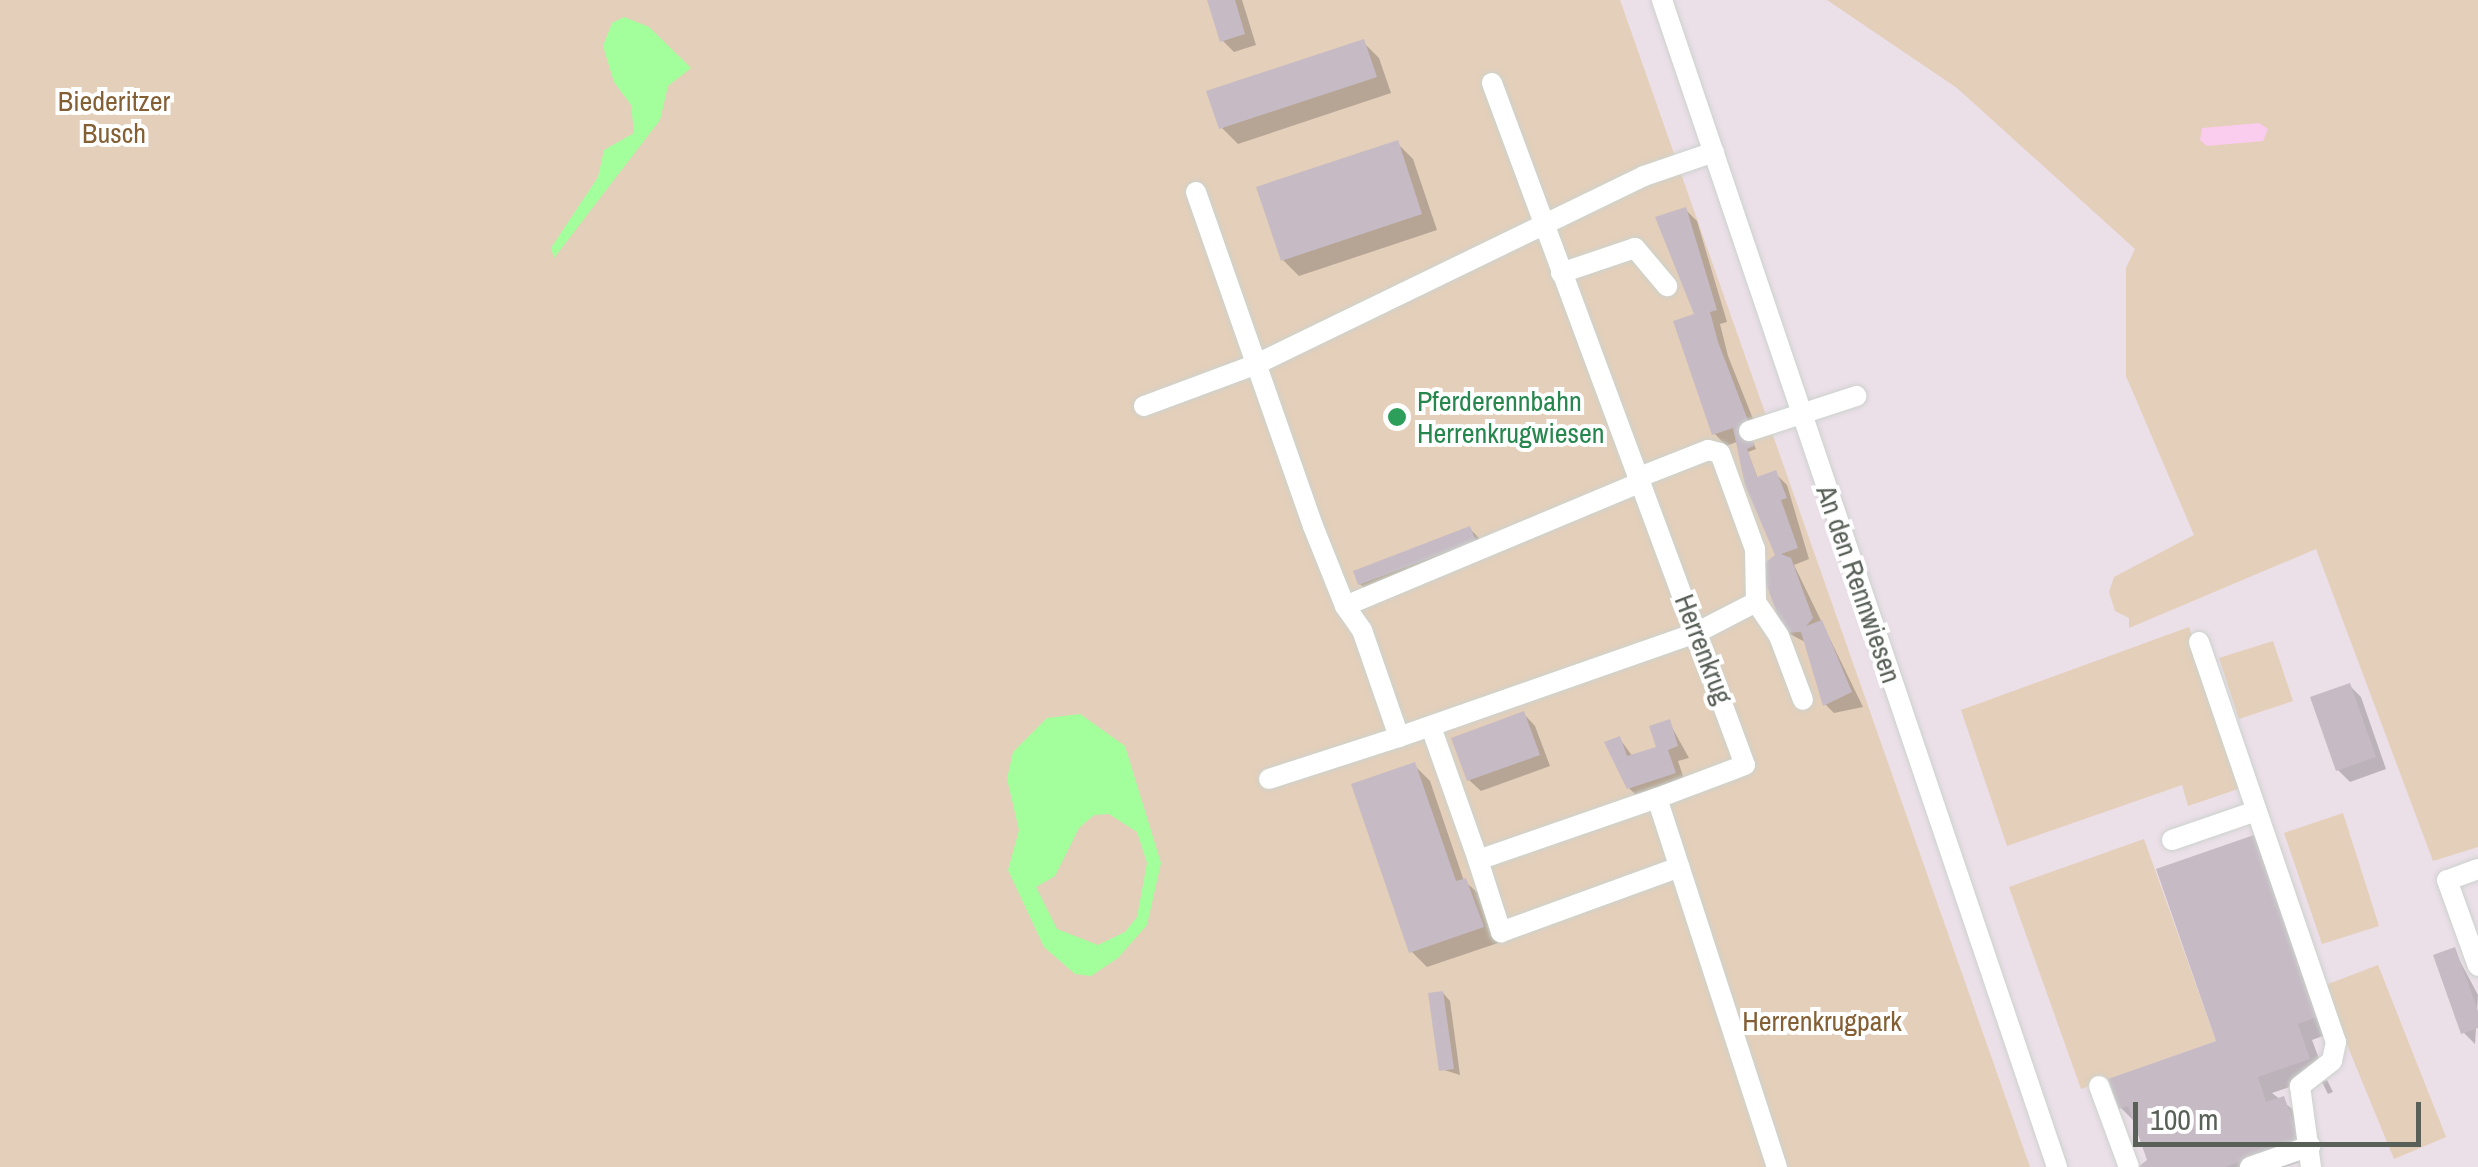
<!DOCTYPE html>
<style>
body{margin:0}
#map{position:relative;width:2478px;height:1167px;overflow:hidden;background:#ebdfe8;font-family:"Archivo Narrow",sans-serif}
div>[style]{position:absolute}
.green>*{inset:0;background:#e4cfba}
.sand>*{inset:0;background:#faccee}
.water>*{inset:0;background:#a2ff9b}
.shadow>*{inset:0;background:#0003}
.building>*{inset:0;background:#c6bbc5}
.roads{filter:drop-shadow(0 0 2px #cbd2cc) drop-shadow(0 0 2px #cbd2cc)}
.minor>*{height:20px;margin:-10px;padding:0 10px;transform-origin:10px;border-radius:10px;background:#fff}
.dots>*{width:28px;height:28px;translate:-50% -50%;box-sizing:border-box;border:5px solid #fff;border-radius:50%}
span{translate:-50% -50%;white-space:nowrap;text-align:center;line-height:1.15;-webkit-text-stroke:8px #fff;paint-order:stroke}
.park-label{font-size:28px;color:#845f34}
.leisure-label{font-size:28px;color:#27864d}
.left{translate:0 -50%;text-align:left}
.street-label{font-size:28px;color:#586058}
.scale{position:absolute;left:2133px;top:1102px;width:288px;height:45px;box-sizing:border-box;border:5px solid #586058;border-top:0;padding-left:12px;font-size:30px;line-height:35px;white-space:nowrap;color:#586058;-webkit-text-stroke:8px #fff;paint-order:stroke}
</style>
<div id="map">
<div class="green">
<i style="clip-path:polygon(0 0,1620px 0,2030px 1167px,0 1167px)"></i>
<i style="clip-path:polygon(1827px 0,2478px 0,2478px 847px,2433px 861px,2316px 549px,2129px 628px,2129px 618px,2115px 611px,2109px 592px,2114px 577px,2194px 535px,2126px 376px,2126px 268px,2135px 249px,1957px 88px)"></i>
<i style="clip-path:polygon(2189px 627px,2241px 788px,2188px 806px,2182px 785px,2007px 846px,1961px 710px)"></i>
<i style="clip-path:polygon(2273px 641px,2293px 701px,2239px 719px,2219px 658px)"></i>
<i style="clip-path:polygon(2343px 813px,2379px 926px,2322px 944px,2284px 833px)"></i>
<i style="clip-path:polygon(2144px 839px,2216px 1041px,2081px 1089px,2009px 887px)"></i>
<i style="clip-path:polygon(2378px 965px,2446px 1137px,2394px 1159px,2323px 986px)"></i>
</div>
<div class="sand">
<i style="clip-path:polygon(2259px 123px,2268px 129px,2263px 141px,2207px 146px,2200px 140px,2202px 128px)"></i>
</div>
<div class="water">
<i style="clip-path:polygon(624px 17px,649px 27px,691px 68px,668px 86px,660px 120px,554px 258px,551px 248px,598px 177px,604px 150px,634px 133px,631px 105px,614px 82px,603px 46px,612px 23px)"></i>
<i style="clip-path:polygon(evenodd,1080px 714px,1125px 746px,1161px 863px,1147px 925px,1118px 958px,1091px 976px,1075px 974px,1044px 947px,1008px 870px,1019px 830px,1007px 779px,1013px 752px,1047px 718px,1080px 714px,1094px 815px,1109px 814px,1137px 832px,1147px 863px,1137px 917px,1125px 932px,1098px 945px,1057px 929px,1036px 887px,1055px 876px,1079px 828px,1094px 815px)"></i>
</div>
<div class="shadow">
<i style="clip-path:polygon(1209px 0,1242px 0,1256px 45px,1234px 52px,1222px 40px)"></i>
<i style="clip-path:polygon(1363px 42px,1379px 58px,1391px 93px,1238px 144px,1222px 128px)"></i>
<i style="clip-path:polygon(1397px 143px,1413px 159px,1437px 230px,1299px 276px,1283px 260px)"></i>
<i style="clip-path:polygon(1685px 209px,1697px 221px,1727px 322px,1720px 324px,1728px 356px,1759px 434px,1751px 437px,1756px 449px,1748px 452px,1758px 479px,1775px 473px,1787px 485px,1809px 559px,1794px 565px,1863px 707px,1834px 713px,1822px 701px,1807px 643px,1786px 632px,1777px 555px,1739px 441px,1726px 446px,1715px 434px)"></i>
<i style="clip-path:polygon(1470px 529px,1481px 540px,1372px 596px,1360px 584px)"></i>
<i style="clip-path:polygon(2350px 686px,2361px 697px,2386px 769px,2350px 782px,2338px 770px)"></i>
<i style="clip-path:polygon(1524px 714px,1535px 726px,1550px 766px,1481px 791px,1469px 780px)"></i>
<i style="clip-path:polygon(1669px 722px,1689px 758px,1678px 761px,1686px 785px,1641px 800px,1629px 788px,1620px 739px,1633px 757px,1659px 749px)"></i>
<i style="clip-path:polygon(1414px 765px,1430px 781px,1464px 881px,1482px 896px,1498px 943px,1427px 967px,1411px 951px)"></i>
<i style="clip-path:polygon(2253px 838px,2269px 854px,2331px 1033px,2312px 1040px,2325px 1075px,2272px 1093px,2300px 1115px,2314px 1157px,2285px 1167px,2141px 1167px,2150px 1161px,2137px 1124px,2121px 1108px,2219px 1043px)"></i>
<i style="clip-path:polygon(2454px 950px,2478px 995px,2475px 1044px,2463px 1032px)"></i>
<i style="clip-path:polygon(1443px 993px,1450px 1001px,1460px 1075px,1441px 1069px)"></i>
<i style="clip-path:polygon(2327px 1080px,2333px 1092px,2328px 1094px,2322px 1082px)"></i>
</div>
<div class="building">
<i style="clip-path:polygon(1207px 0,1235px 0,1245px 34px,1220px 42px)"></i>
<i style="clip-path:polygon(1364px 39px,1377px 77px,1219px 129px,1206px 91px)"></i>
<i style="clip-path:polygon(1398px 140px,1422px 214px,1281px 261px,1256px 187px)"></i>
<i style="clip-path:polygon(1686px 207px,1717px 310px,1710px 312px,1718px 342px,1749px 423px,1754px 446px,1747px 449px,1757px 477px,1776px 470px,1787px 498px,1781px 500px,1798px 548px,1781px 554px,1791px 558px,1813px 618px,1806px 626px,1822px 620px,1852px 692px,1823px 706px,1801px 632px,1784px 633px,1760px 567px,1775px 555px,1745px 485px,1733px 428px,1712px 435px,1673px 321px,1694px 314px,1655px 217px)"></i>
<i style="clip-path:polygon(1470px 526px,1476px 541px,1358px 585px,1353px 571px)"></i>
<i style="clip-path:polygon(2350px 683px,2376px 757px,2336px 771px,2310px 697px)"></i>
<i style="clip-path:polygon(1524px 711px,1540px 755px,1467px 781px,1451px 738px)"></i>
<i style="clip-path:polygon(1670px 719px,1678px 746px,1668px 750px,1676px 773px,1627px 789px,1604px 742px,1620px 736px,1627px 756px,1656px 747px,1649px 726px)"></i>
<i style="clip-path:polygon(1415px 762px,1456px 881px,1466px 878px,1484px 927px,1409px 953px,1351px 784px)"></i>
<i style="clip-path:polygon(2254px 835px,2317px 1017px,2298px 1024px,2310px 1059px,2258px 1077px,2266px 1102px,2284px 1096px,2300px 1141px,2225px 1167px,2138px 1167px,2147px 1160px,2128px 1106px,2119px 1109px,2108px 1079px,2216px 1041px,2156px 869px)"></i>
<i style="clip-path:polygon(2455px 947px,2478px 1011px,2478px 1028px,2461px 1034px,2433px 955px)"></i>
<i style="clip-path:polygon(1443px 991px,1454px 1069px,1439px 1071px,1428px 993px)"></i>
</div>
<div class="roads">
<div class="minor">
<i style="left:1662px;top:0;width:1232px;rotate:71.3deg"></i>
<i style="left:1492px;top:83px;width:727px;rotate:69.65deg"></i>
<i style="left:1745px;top:765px;width:94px;rotate:159.4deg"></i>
<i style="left:1657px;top:798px;width:388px;rotate:72deg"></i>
<i style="left:1196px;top:192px;width:354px;rotate:70.7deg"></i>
<i style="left:1313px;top:526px;width:86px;rotate:68.2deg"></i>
<i style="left:1345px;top:606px;width:29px;rotate:55deg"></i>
<i style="left:1362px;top:630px;width:113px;rotate:70.9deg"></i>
<i style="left:1399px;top:737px;width:317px;rotate:-19.3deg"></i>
<i style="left:1698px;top:632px;width:65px;rotate:-27.3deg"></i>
<i style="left:1561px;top:273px;width:78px;rotate:-18.7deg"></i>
<i style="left:1635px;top:248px;width:50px;rotate:49.9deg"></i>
<i style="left:1144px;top:406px;width:121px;rotate:-20.4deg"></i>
<i style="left:1257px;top:364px;width:430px;rotate:-25.9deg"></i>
<i style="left:1644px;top:176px;width:74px;rotate:-18.9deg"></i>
<i style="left:1749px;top:431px;width:113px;rotate:-18.1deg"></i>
<i style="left:1637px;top:478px;width:76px;rotate:-21.5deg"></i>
<i style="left:1708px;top:450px;width:12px;rotate:14deg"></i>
<i style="left:1720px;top:453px;width:102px;rotate:70deg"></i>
<i style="left:1755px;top:549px;width:53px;rotate:88.9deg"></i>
<i style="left:1756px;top:602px;width:41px;rotate:55.9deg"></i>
<i style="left:1779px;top:636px;width:68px;rotate:69.4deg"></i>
<i style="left:1345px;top:606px;width:319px;rotate:-22.7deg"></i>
<i style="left:2199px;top:642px;width:423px;rotate:71.1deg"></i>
<i style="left:2336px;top:1042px;width:19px;rotate:102deg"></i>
<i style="left:2332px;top:1061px;width:41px;rotate:142deg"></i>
<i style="left:2300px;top:1086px;width:82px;rotate:82.3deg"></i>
<i style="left:1431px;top:727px;width:141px;rotate:70.5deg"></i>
<i style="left:1269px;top:779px;width:137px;rotate:-17.9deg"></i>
<i style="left:1657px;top:798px;width:189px;rotate:160.9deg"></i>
<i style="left:1478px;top:860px;width:76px;rotate:72.3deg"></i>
<i style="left:1501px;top:932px;width:190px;rotate:-20deg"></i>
<i style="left:2172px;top:840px;width:89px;rotate:-19deg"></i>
<i style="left:2478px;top:869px;width:33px;rotate:160deg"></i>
<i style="left:2447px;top:880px;width:91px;rotate:70.2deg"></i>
<i style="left:2099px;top:1086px;width:86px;rotate:69.7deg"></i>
<i style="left:2250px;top:1167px;width:64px;rotate:-19.3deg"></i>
</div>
</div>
<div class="dots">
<i style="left:1397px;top:417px;background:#2e9e5b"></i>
</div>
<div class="park-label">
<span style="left:114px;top:117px">Biederitzer<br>Busch</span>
<span style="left:1822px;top:1021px">Herrenkrugpark</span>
</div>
<div class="leisure-label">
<span class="left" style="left:1417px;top:417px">Pferderennbahn<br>Herrenkrugwiesen</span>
</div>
<div class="street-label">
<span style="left:1859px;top:584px;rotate:71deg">An den Rennwiesen</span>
<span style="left:1704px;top:649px;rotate:69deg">Herrenkrug</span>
</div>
<div class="scale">100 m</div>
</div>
